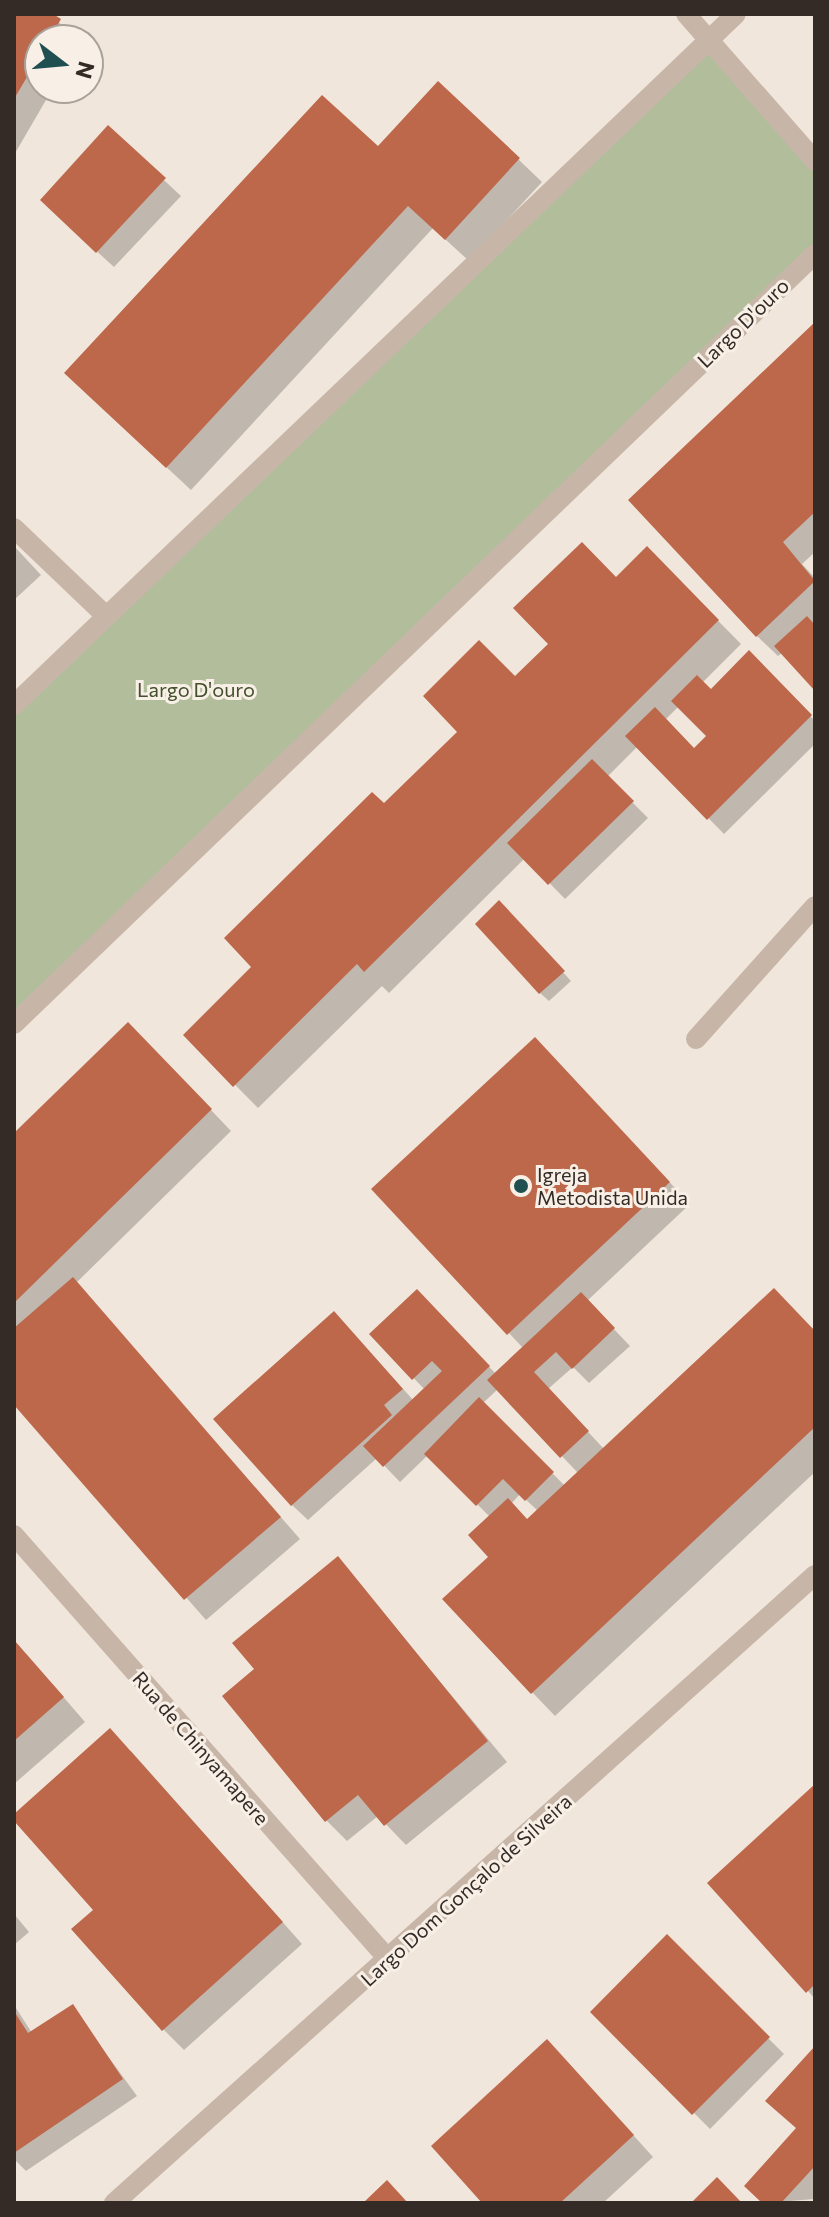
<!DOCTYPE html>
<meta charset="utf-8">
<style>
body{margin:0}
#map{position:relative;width:829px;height:2217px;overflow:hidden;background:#f0e6db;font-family:Commissioner,sans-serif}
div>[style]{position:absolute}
.green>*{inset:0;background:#b2bd9c}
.shadow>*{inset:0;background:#0003}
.building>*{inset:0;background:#bd674b}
.minor>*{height:20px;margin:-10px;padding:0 10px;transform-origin:10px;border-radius:10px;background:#c7b6a8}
.dots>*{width:22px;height:22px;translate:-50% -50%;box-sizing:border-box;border:4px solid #f8f0e6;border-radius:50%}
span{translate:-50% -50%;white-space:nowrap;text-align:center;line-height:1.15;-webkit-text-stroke:6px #f8f0e6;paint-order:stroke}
.street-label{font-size:20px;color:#342b27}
.park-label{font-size:20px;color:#43502d}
.poi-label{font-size:20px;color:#342b27}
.left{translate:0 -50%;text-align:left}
.frame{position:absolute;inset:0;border:16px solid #342b27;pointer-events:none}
.north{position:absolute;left:24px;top:24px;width:80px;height:80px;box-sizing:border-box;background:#f8f0e6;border:2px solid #aaa19a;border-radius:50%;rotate:106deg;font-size:22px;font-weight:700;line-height:32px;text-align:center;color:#342b27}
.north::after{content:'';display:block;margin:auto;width:28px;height:36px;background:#204f52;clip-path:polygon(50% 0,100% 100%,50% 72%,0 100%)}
</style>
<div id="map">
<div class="green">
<i style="clip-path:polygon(711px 40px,815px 161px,815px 254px,14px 1024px,14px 705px)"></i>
</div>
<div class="shadow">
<i style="clip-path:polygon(14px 14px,49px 14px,79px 40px,40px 40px,40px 88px,53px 88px,14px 155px)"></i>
<i style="clip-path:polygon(108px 128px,181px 196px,114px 267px,58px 216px)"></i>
<i style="clip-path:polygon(378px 149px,518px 159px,542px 182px,469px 261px,433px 228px,191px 490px,90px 396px)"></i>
<i style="clip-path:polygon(815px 325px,815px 552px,802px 564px,815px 578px,815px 688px,782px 653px,778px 656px,757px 636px,630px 500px)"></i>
<i style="clip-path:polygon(14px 546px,41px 575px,14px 600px)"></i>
<i style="clip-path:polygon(evenodd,647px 549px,741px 644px,702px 683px,711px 692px,749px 653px,815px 721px,815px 744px,724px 834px,638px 746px,607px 777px,648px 818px,565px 899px,525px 858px,389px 993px,382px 986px,258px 1108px,186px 1035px,254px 967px,384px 806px,647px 549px,679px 706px,709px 736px,694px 750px,665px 720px,679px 706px)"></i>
<i style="clip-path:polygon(508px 912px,571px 981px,549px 1001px,540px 993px)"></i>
<i style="clip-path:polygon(149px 1045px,231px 1131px,76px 1283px,300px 1539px,206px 1620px,14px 1402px,14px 1136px)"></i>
<i style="clip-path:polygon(evenodd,555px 1060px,690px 1204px,587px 1301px,630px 1346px,589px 1383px,573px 1367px,548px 1389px,604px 1449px,815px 1332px,815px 1472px,555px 1716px,532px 1692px,490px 1557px,490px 1517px,428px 1455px,400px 1482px,377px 1458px,308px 1520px,292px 1505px,350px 1330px,414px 1401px,425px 1390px,372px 1334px,433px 1308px,496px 1374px,523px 1348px,374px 1189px,555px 1060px,498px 1389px,578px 1473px,565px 1486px,483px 1403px,498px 1389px,555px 1060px,520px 1494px,538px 1511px,528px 1521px,511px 1504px,520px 1494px)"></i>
<i style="clip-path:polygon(338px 1559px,507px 1762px,406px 1845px,378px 1816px,347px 1841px,327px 1821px,257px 1670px)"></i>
<i style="clip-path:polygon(14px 1640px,85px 1722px,14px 1784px)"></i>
<i style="clip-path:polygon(131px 1751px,302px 1944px,184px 2050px,163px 2029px,96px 1910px,14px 1818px)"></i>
<i style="clip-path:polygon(815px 1787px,815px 1999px,808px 1991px)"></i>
<i style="clip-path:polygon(14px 1914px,29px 1932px,14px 1945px)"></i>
<i style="clip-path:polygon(667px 1937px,784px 2054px,710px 2129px,593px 2012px)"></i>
<i style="clip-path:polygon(14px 2005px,32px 2033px,72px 2007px,137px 2096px,26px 2171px,14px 2159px)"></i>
<i style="clip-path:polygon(815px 2049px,815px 2199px,764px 2203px,797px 2129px)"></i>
<i style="clip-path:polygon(568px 2063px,653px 2157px,603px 2203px,485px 2203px)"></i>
</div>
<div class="building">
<i style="clip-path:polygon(14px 14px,53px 14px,61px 19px,49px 40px,40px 40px,40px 55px,14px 99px)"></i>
<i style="clip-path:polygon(438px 81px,520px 158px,445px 240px,408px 206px,166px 468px,64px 373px,322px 95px,378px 146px)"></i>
<i style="clip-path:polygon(108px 125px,166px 178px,96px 253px,40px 200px)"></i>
<i style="clip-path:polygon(815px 322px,815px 512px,783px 542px,815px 581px,756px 637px,628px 500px)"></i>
<i style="clip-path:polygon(582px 542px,616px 577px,647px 546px,719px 620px,364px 972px,357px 964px,233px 1087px,183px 1035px,251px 967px,224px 938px,372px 792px,384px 803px,457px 732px,423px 696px,479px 640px,515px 676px,548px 644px,513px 608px)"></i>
<i style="clip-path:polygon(807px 616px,815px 625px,815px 691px,774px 646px)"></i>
<i style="clip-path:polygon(749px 650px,812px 715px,707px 820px,625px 736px,655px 707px,694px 748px,706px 736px,671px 701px,697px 675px,711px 689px)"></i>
<i style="clip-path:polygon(592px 759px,634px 801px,548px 885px,507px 843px)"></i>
<i style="clip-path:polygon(499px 900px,565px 971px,539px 994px,475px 924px)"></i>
<i style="clip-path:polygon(128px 1022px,212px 1109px,14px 1303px,14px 1133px)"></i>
<i style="clip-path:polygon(535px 1037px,670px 1182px,507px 1335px,371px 1189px)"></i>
<i style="clip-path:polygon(73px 1277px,281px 1517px,184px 1600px,14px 1405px,14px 1328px)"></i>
<i style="clip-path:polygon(774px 1288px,815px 1331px,815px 1427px,531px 1694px,442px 1599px,488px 1557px,468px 1535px,508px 1498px,527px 1519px)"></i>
<i style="clip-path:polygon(417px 1289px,490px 1366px,383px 1467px,363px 1446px,442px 1371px,432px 1361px,412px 1380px,369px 1334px)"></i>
<i style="clip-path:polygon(581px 1292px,615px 1328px,572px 1369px,556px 1352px,534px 1372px,589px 1431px,560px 1458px,487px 1380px)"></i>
<i style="clip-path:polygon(334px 1311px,403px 1389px,384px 1405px,392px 1415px,291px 1506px,213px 1419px)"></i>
<i style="clip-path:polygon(479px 1397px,554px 1472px,525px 1501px,503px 1479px,476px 1506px,424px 1454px)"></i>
<i style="clip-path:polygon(338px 1556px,488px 1741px,384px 1826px,358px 1795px,325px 1822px,222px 1696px,254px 1669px,232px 1643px)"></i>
<i style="clip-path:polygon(14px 1640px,64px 1697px,14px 1741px)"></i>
<i style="clip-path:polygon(110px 1728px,283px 1922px,162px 2031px,71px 1929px,93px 1910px,14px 1821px,14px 1814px)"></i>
<i style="clip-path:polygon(815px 1784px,815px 1984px,806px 1993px,707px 1883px)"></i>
<i style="clip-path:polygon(667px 1934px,770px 2037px,692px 2115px,590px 2012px)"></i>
<i style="clip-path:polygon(73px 2004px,123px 2079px,14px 2153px,14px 2011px,28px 2033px)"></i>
<i style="clip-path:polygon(547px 2039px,634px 2135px,560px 2203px,482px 2203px,431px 2146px)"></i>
<i style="clip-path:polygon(815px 2046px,815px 2166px,781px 2203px,762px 2203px,744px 2186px,796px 2128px,765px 2101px)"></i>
<i style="clip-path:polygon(717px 2177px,742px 2203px,691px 2203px)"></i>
<i style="clip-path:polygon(387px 2180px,408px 2203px,363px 2203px)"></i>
</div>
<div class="minor">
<i style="left:686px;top:14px;width:196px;rotate:48.7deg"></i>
<i style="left:14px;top:528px;width:127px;rotate:43.7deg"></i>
<i style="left:14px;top:705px;width:999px;rotate:-43.74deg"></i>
<i style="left:14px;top:1024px;width:1111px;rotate:-43.87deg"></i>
<i style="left:696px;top:1039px;width:178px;rotate:-48.2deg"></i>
<i style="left:14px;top:1535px;width:567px;rotate:48.58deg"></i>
<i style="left:114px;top:2203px;width:941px;rotate:-41.86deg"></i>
</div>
<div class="dots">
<i style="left:521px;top:1186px;background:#204f52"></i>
</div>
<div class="street-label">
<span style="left:743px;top:323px;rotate:-44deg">Largo D'ouro</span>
<span style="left:201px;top:1748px;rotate:49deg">Rua de Chinyamapere</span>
<span style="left:466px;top:1890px;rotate:-42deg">Largo Dom Gonçalo de Silveira</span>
</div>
<div class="park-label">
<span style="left:196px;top:689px">Largo D'ouro</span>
</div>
<div class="poi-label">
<span class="left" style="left:537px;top:1186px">Igreja<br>Metodista Unida</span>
</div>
<div class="frame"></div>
<div class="north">N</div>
</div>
